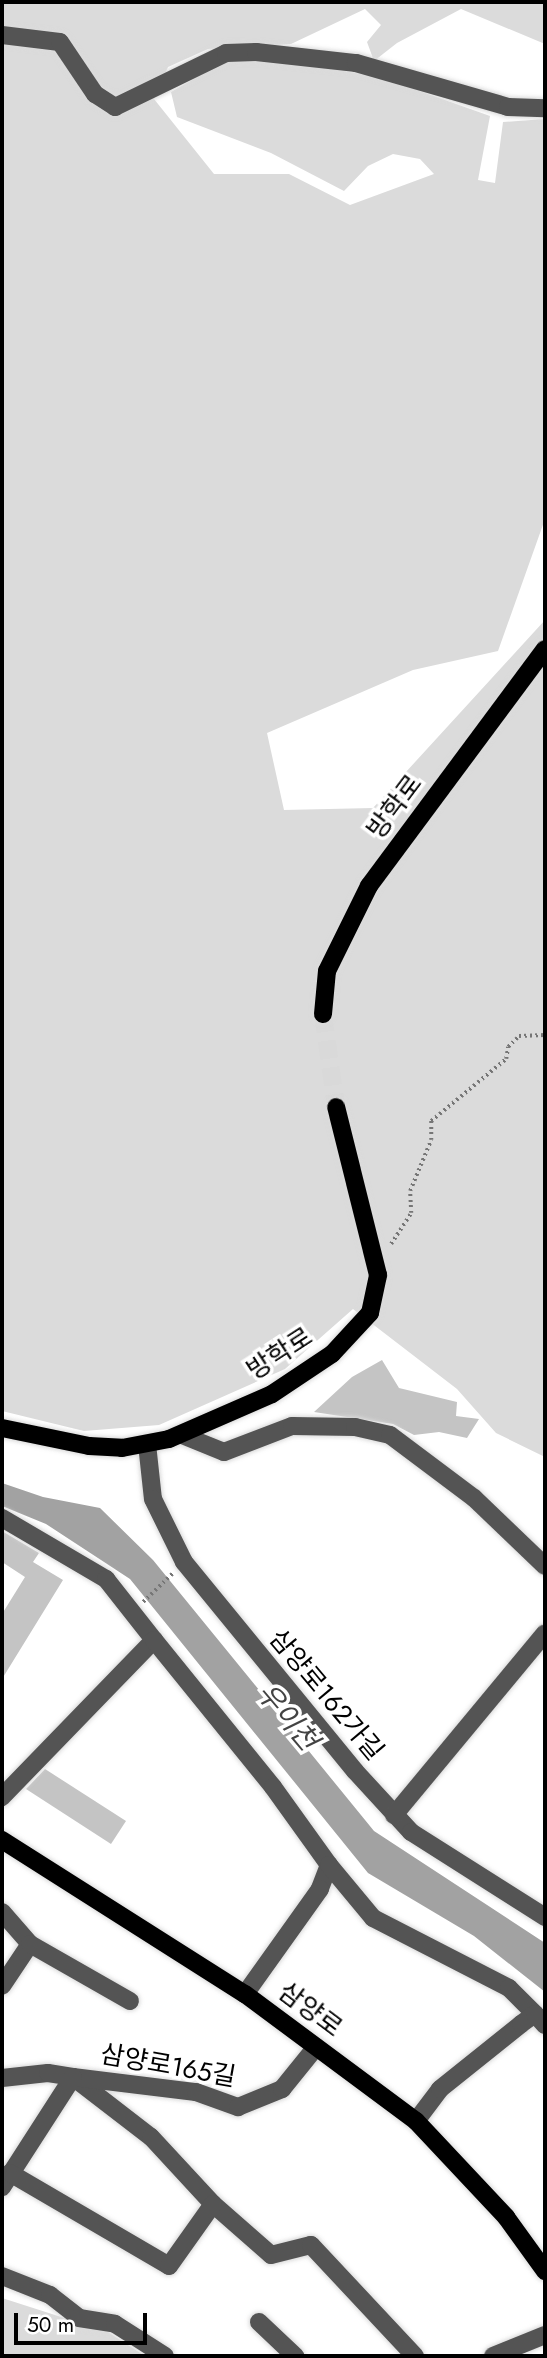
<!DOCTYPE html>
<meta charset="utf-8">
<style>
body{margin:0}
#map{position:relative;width:547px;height:2358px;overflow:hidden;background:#fff;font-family:Jost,"Noto Sans KR",sans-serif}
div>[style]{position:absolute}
.green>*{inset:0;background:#dbdbdb}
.water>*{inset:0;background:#a2a2a2}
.building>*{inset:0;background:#c4c4c4}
.major-tunnel>*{height:18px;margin-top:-9px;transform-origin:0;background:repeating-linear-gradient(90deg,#d9d9d9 0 18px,transparent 0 27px)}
.path>*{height:3.5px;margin-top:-1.75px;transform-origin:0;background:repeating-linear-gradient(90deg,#767676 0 2px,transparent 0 5.5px)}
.roads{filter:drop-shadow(0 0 2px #dbdbdb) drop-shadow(0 0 2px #dbdbdb)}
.minor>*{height:18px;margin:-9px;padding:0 9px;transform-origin:9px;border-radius:9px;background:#545454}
.major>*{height:18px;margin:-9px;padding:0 9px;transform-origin:9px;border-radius:9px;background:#000}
span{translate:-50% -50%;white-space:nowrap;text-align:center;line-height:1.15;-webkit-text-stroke:7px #fff;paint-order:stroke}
.street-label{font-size:26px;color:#000}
.water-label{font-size:28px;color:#434343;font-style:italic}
.frame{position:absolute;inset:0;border:4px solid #000;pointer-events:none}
.scale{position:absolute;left:14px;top:2313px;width:133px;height:32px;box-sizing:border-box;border:4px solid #000;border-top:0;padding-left:9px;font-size:21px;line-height:24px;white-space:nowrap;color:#000;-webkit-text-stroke:5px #fff;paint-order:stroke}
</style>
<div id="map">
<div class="green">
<i style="clip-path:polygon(2px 2px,545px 2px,545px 44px,461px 9px,397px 43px,374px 61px,367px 42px,381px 25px,365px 9px,291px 44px,208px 49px,168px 67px,154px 99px,214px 174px,289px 174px,350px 205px,434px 174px,420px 159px,393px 154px,368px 166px,344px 191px,271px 153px,177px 117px,171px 92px,227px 60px,259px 57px,380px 77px,490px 116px,478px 180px,495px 183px,503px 122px,545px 119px,545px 519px,498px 651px,413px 670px,267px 733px,284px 810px,373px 808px,545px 620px,545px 1457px,496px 1433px,457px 1389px,353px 1309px,285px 1369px,159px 1425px,84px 1431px,2px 1411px)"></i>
<i style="clip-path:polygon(2px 2298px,108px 2332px,145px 2356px,2px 2356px)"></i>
</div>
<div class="water">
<i style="clip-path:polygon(2px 1483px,43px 1497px,100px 1508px,153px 1560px,374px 1831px,545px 1943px,545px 1992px,474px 1936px,368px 1873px,130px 1579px,46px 1524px,2px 1506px)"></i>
</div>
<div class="building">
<i style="clip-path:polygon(382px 1360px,399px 1388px,457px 1402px,456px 1416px,479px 1419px,467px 1438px,439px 1432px,414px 1435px,393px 1424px,314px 1412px,352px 1377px)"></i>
<i style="clip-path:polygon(2px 1531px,39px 1553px,33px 1562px,63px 1580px,2px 1679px,2px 1614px,25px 1577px,2px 1562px)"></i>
<i style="clip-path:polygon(45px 1769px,126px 1821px,111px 1844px,26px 1789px)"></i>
</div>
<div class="major-tunnel">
<i style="left:323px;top:1014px;width:94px;rotate:82deg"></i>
</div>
<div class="path">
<i style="left:391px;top:1244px;width:37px;rotate:-57deg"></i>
<i style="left:411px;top:1213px;width:22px;rotate:-93deg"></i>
<i style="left:410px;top:1191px;width:55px;rotate:-67.6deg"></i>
<i style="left:431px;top:1140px;width:19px;rotate:-90deg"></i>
<i style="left:431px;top:1121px;width:97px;rotate:-39.6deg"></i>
<i style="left:506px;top:1059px;width:12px;rotate:-81deg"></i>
<i style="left:508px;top:1047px;width:16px;rotate:-45deg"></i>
<i style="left:519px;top:1036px;width:26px;rotate:-2deg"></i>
<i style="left:143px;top:1602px;width:42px;rotate:-44deg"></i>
</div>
<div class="roads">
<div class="minor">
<i style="left:2px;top:35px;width:58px;rotate:6.9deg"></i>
<i style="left:60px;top:42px;width:63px;rotate:56.1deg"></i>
<i style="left:95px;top:94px;width:24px;rotate:33deg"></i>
<i style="left:115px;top:107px;width:123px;rotate:-25.9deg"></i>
<i style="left:226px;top:53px;width:30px;rotate:-2deg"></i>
<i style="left:256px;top:52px;width:101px;rotate:6.3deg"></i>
<i style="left:356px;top:63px;width:158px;rotate:16.1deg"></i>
<i style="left:508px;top:107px;width:37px;rotate:2deg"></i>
<i style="left:182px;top:1435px;width:45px;rotate:22deg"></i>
<i style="left:224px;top:1452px;width:73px;rotate:-20.9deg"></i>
<i style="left:292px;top:1426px;width:63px;rotate:0.9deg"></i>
<i style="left:355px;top:1427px;width:36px;rotate:13deg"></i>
<i style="left:390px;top:1435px;width:105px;rotate:36.9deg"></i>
<i style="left:474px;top:1498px;width:98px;rotate:43.8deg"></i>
<i style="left:147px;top:1444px;width:55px;rotate:83.8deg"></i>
<i style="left:153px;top:1499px;width:70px;rotate:63.8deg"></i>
<i style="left:184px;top:1562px;width:270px;rotate:50.7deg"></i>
<i style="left:355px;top:1771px;width:83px;rotate:47.4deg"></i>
<i style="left:411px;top:1832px;width:159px;rotate:32.4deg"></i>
<i style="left:2px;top:1518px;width:121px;rotate:30.4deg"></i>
<i style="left:106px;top:1579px;width:78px;rotate:51.8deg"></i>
<i style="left:154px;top:1640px;width:219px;rotate:134.1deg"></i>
<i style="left:154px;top:1640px;width:189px;rotate:51deg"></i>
<i style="left:273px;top:1787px;width:96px;rotate:54.3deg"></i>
<i style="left:329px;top:1865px;width:26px;rotate:111deg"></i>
<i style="left:320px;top:1889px;width:129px;rotate:125.5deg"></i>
<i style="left:394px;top:1815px;width:236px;rotate:-50.3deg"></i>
<i style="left:329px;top:1865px;width:69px;rotate:50.3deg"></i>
<i style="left:373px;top:1918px;width:153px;rotate:27.2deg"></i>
<i style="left:509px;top:1988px;width:37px;rotate:45deg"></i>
<i style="left:2px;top:1912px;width:43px;rotate:48.8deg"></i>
<i style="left:30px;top:1944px;width:50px;rotate:123.7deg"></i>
<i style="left:30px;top:1944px;width:115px;rotate:29.7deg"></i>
<i style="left:73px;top:2077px;width:98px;rotate:37.6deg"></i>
<i style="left:151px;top:2137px;width:91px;rotate:47.2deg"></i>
<i style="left:213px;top:2204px;width:77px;rotate:41.3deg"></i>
<i style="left:271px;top:2255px;width:41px;rotate:-14deg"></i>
<i style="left:311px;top:2245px;width:152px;rotate:46.9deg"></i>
<i style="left:73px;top:2077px;width:124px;rotate:7deg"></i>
<i style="left:196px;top:2092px;width:45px;rotate:19.7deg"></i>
<i style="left:238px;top:2107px;width:48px;rotate:-22.2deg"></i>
<i style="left:282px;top:2089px;width:54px;rotate:-51deg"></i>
<i style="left:2px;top:2078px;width:46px;rotate:-6.2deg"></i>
<i style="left:48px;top:2073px;width:25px;rotate:9deg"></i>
<i style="left:73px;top:2077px;width:131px;rotate:122.8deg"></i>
<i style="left:416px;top:2121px;width:40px;rotate:-53deg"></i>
<i style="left:440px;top:2089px;width:104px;rotate:-38.7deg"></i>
<i style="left:521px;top:2024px;width:17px;rotate:-36deg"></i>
<i style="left:535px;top:2014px;width:15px;rotate:48deg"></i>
<i style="left:10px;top:2173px;width:184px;rotate:30.3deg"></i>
<i style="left:169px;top:2266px;width:76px;rotate:-54.6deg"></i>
<i style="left:2px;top:2276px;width:52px;rotate:21.6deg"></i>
<i style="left:50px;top:2295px;width:37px;rotate:38deg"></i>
<i style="left:79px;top:2318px;width:36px;rotate:9deg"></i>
<i style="left:115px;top:2324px;width:59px;rotate:32.6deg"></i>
<i style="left:259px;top:2322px;width:50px;rotate:43.4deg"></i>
<i style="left:493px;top:2356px;width:56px;rotate:-22deg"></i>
</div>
<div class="major">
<i style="left:323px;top:1014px;width:43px;rotate:-84.7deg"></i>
<i style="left:327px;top:971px;width:95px;rotate:-63.7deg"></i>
<i style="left:369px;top:886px;width:295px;rotate:-53.4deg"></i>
<i style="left:2px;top:1428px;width:89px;rotate:11.7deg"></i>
<i style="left:89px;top:1446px;width:33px;rotate:3deg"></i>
<i style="left:122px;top:1448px;width:48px;rotate:-10.8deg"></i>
<i style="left:169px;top:1439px;width:112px;rotate:-23.6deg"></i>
<i style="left:272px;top:1394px;width:72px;rotate:-33.7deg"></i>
<i style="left:332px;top:1354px;width:56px;rotate:-47.2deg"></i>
<i style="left:370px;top:1313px;width:39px;rotate:-78deg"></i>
<i style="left:378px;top:1275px;width:173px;rotate:-104deg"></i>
<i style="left:2px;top:1840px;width:288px;rotate:32.4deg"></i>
<i style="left:245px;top:1994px;width:213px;rotate:36.6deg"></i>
<i style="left:416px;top:2121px;width:132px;rotate:46.8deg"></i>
<i style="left:506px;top:2217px;width:67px;rotate:54.2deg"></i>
</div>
</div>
<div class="street-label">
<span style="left:395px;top:807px;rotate:-53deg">방학로</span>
<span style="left:280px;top:1354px;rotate:-33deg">방학로</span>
<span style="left:326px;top:1695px;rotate:50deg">삼양로162가길</span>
<span style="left:310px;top:2010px;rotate:37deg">삼양로</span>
<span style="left:168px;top:2066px;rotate:10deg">삼양로165길</span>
</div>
<div class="water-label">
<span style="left:287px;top:1717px;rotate:50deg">우이천</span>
</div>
<div class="frame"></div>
<div class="scale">50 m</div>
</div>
